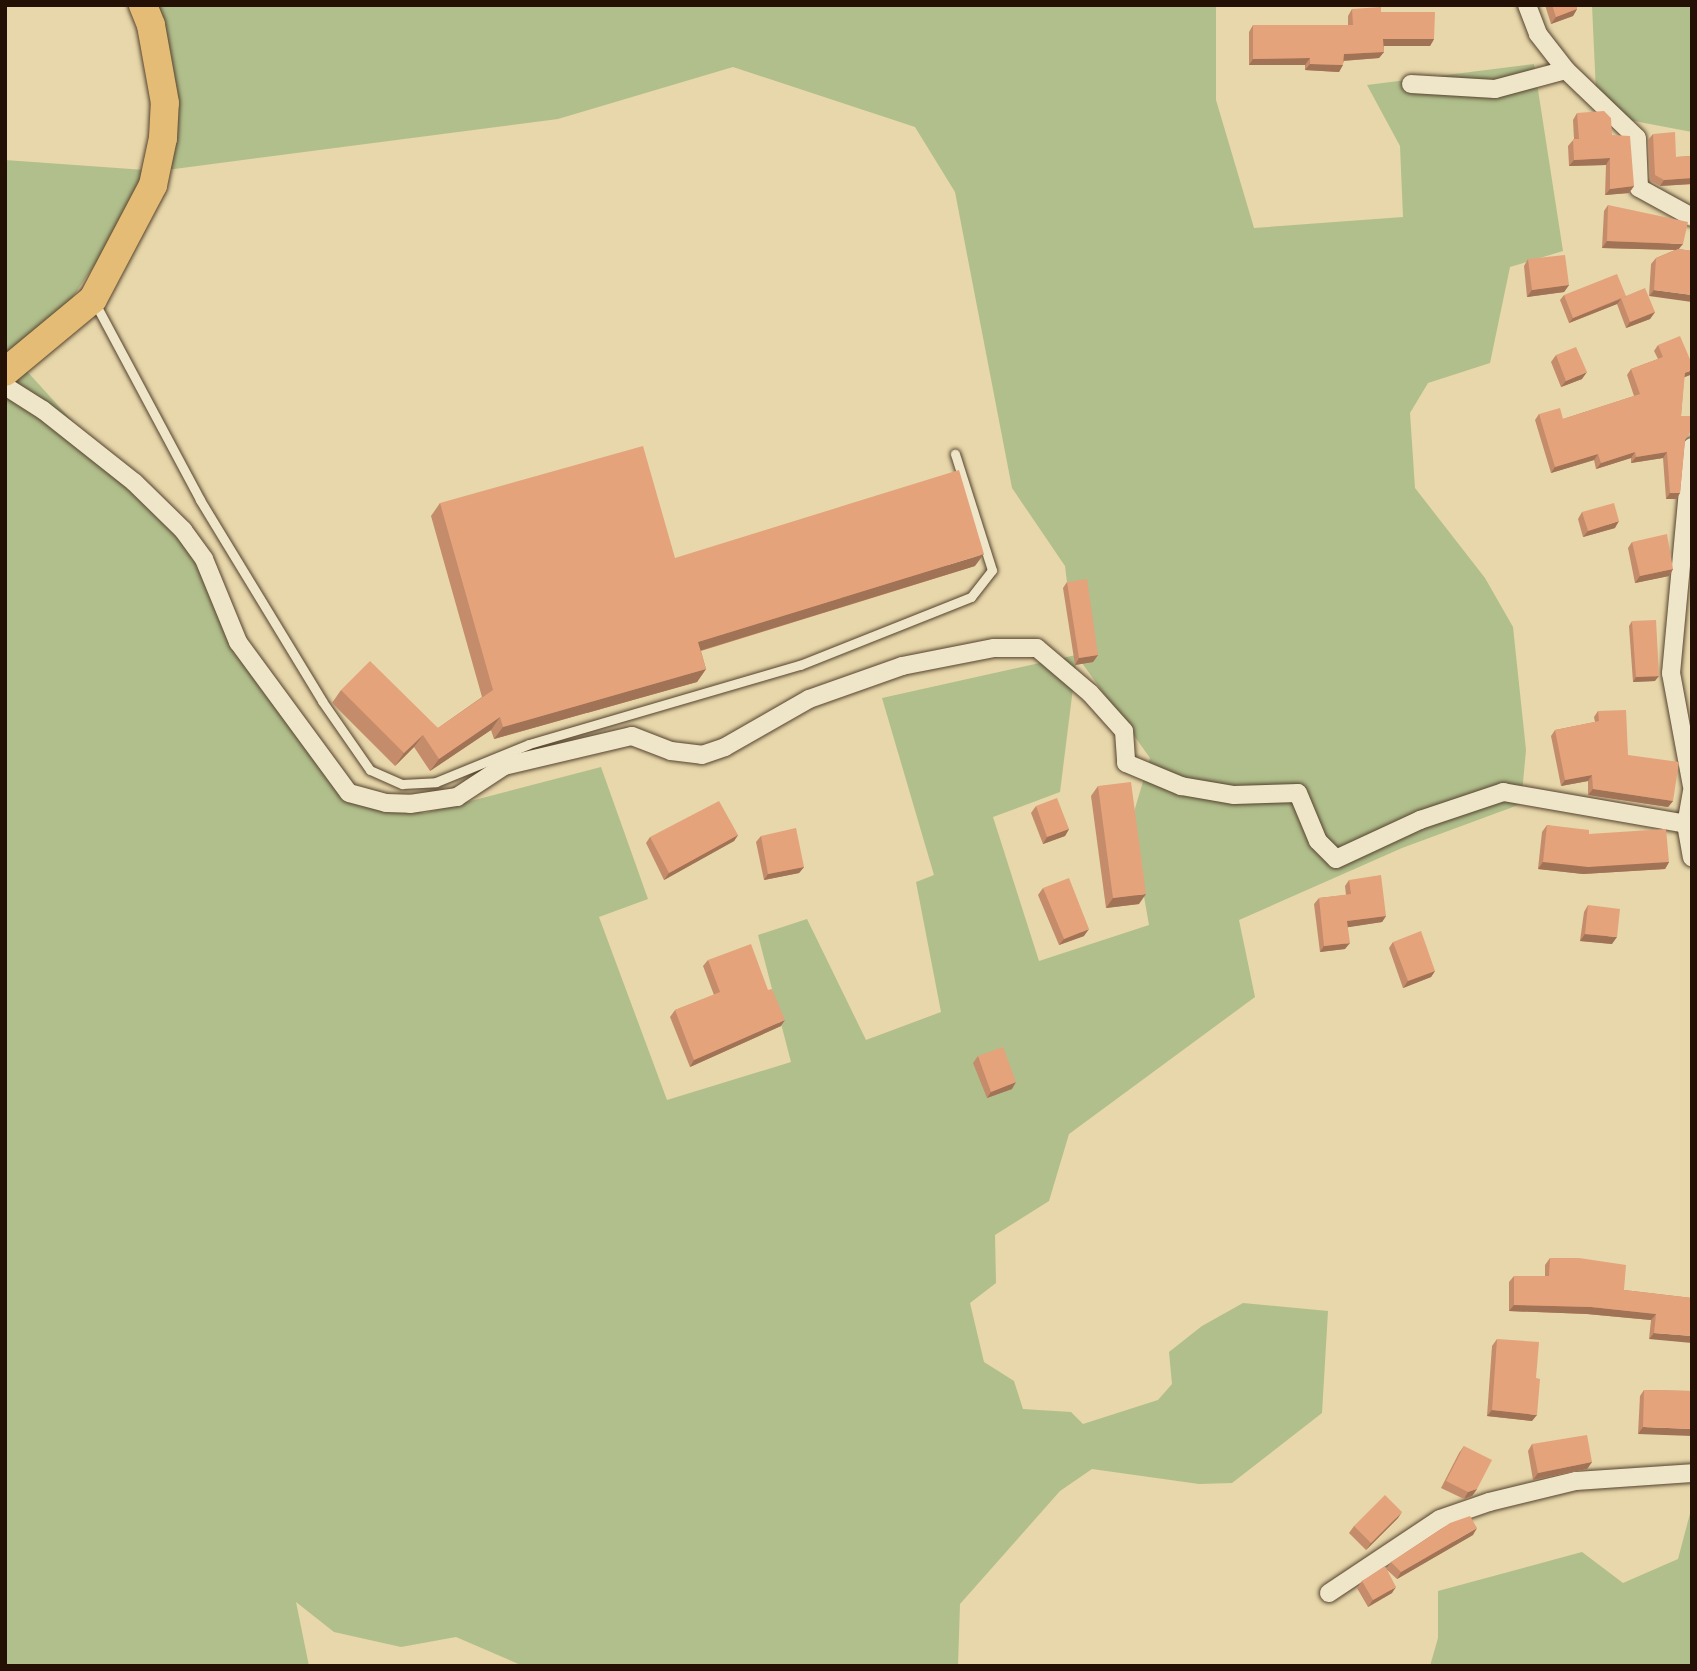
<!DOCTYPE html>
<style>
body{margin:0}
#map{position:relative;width:1697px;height:1671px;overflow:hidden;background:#e7d7aa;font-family:"Old Standard TT",serif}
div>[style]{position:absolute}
.green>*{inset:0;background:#b1bf8c}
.roads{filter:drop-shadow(0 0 2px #55422e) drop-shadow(0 0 2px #55422e)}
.service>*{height:9px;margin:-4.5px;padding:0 4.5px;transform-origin:4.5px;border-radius:4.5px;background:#efe5c8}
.minor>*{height:18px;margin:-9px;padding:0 9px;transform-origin:9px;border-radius:9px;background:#efe5c8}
.primary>*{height:28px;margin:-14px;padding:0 14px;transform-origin:14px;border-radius:14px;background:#e4bc75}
.wall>*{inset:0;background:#c48c6a}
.shaded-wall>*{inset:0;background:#a07256}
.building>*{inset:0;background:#e4a37b}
span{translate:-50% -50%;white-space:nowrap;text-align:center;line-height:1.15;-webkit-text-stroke:7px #efe5c8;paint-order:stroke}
.frame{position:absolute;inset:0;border:7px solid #241004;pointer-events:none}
</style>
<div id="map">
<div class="green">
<i style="clip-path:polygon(evenodd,130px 5px,1216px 5px,1216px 100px,1254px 228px,1403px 217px,1400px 146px,1367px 85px,1534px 64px,1563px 251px,1510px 267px,1490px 363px,1428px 383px,1410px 413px,1415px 488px,1485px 578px,1513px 627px,1526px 750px,1521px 804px,1402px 848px,1239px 920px,1255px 997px,1069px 1134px,1049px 1201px,995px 1235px,996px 1283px,970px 1303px,984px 1362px,1014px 1381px,1023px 1409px,1071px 1412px,1083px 1424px,1158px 1400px,1172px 1384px,1169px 1352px,1202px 1326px,1243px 1303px,1328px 1311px,1322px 1413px,1232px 1483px,1199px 1484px,1092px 1469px,1060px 1491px,960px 1604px,958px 1666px,523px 1666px,456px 1637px,401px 1647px,334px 1632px,296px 1602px,309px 1666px,5px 1666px,5px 160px,159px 171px,153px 60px,130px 5px,733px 67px,915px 127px,955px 192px,1012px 488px,1065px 566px,1076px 655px,882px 698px,934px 875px,916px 882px,941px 1012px,866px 1040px,807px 919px,758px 935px,791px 1062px,667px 1100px,599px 917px,648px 899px,601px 767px,425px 813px,369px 802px,328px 763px,186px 546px,24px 368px,159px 171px,558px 119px,733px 67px,130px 5px,1077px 656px,1150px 758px,1131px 822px,1149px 925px,1039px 961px,993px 817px,1060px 792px,1077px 656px)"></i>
<i style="clip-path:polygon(1592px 5px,1692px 5px,1692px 132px,1597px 114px)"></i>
<i style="clip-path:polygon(1692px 1506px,1692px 1666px,1430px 1666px,1438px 1638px,1438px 1591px,1582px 1552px,1623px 1583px,1678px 1559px)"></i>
</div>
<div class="roads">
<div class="service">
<i style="left:95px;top:303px;width:223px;rotate:61.9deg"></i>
<i style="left:200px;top:500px;width:235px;rotate:58.7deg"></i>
<i style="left:322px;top:701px;width:84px;rotate:55.2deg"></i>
<i style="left:370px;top:770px;width:35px;rotate:24deg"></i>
<i style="left:402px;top:784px;width:34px;rotate:-3deg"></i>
<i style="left:436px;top:782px;width:100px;rotate:-22.2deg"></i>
<i style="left:529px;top:744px;width:282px;rotate:-16.3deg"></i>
<i style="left:800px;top:665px;width:184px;rotate:-21.7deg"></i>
<i style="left:971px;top:597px;width:34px;rotate:-52deg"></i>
<i style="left:992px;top:570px;width:122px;rotate:-107.7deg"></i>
</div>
<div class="minor">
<i style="left:1527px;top:5px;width:31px;rotate:69deg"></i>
<i style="left:1538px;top:34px;width:46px;rotate:52.1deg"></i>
<i style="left:1566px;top:70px;width:98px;rotate:43.8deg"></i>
<i style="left:1637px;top:138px;width:50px;rotate:87.7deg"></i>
<i style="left:1639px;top:188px;width:60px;rotate:28.7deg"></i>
<i style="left:1411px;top:84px;width:84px;rotate:3.4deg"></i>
<i style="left:1495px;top:89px;width:73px;rotate:-15deg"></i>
<i style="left:5px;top:386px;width:45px;rotate:32.3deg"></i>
<i style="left:43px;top:410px;width:116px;rotate:38.4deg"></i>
<i style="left:134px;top:482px;width:69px;rotate:44.4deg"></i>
<i style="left:183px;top:530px;width:36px;rotate:54deg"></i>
<i style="left:204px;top:559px;width:90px;rotate:67.7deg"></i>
<i style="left:238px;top:642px;width:187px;rotate:53.7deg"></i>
<i style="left:349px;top:793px;width:38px;rotate:15deg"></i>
<i style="left:386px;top:803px;width:24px;rotate:2deg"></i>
<i style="left:410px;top:804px;width:48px;rotate:-8.5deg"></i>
<i style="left:457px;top:797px;width:56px;rotate:-33.4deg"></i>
<i style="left:504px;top:766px;width:131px;rotate:-13.2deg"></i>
<i style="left:632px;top:736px;width:42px;rotate:21deg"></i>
<i style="left:671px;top:751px;width:31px;rotate:7deg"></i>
<i style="left:702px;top:755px;width:24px;rotate:-19deg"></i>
<i style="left:725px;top:747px;width:97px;rotate:-29.7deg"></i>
<i style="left:809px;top:699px;width:99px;rotate:-19.5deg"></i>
<i style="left:902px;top:666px;width:94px;rotate:-11.1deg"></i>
<i style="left:994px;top:648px;width:43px"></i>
<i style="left:1037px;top:648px;width:70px;rotate:40.3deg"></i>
<i style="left:1090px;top:693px;width:51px;rotate:48.2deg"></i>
<i style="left:1124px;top:731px;width:32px;rotate:86deg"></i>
<i style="left:1126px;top:763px;width:60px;rotate:22.7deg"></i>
<i style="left:1181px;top:786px;width:54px;rotate:9.6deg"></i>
<i style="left:1234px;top:795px;width:64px;rotate:-1.8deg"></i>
<i style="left:1298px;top:793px;width:52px;rotate:67.4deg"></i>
<i style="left:1318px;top:841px;width:25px;rotate:45deg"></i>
<i style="left:1336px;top:859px;width:93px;rotate:-24.9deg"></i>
<i style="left:1420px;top:820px;width:88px;rotate:-18.6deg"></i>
<i style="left:1503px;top:792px;width:186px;rotate:9.9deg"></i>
<i style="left:1692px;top:447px;width:227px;rotate:95.3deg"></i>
<i style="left:1671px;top:673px;width:115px;rotate:79.5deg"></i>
<i style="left:1692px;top:791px;width:34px;rotate:100deg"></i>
<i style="left:1686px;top:824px;width:34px;rotate:80deg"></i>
<i style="left:1329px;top:1593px;width:133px;rotate:-33.7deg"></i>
<i style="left:1440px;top:1519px;width:52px;rotate:-19.1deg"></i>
<i style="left:1489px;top:1502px;width:89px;rotate:-13.6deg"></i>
<i style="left:1576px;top:1481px;width:116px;rotate:-3.9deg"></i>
</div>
<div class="primary">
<i style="left:5px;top:372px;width:114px;rotate:-39.7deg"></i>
<i style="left:93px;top:299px;width:129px;rotate:-62.2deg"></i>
<i style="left:153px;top:185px;width:48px;rotate:-78deg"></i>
<i style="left:163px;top:138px;width:35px;rotate:-87deg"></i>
<i style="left:165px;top:103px;width:79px;rotate:-100.2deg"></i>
<i style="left:151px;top:25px;width:22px;rotate:-112deg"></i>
</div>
</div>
<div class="wall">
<i style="clip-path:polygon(1545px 5px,1577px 5px,1577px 9px,1573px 16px,1551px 24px)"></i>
<i style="clip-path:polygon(1352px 9px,1381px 12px,1434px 39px,1430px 46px,1384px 46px,1384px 52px,1379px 58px,1344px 61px,1339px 72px,1305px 70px,1305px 65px,1249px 65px,1249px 32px,1253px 25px,1348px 25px,1348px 16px)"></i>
<i style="clip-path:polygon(1577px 113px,1612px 135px,1634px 186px,1629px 193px,1605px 195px,1606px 165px,1569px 166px,1568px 146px,1574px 139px,1573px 120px)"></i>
<i style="clip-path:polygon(1653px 134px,1676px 157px,1692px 156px,1692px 184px,1660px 186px,1650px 181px,1648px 140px)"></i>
<i style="clip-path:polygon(1608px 205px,1679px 249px,1692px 251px,1649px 296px,1651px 264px,1656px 258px,1675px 250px,1602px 248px,1604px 211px)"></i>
<i style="clip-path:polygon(1528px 259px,1569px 285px,1564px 292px,1527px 297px,1524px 266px)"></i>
<i style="clip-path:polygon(1564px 295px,1626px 296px,1655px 312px,1650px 319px,1626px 328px,1617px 304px,1569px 323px,1560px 300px)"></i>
<i style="clip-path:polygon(1658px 345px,1690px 375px,1684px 377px,1681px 416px,1685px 440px,1680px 493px,1676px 499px,1666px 499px,1663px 458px,1631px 463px,1631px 458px,1596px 469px,1594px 460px,1551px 473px,1535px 420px,1539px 414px,1563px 419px,1634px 396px,1627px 375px,1631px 369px,1658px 359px,1654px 351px)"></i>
<i style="clip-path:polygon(1556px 355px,1582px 379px,1561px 387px,1551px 362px)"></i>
<i style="clip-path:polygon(440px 503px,675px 558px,975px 566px,701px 651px,706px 669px,697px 682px,494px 739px,491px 730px,430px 771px,414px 747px,395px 766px,332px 703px,341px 690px,438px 728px,482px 697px,431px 516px)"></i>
<i style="clip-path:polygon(1582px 512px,1615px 528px,1583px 537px,1578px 519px)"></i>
<i style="clip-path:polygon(1632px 542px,1673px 569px,1669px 576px,1635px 583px,1628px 548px)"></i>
<i style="clip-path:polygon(1067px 582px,1098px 655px,1093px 662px,1075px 665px,1063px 588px)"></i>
<i style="clip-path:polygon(1632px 621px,1655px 681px,1633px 682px,1629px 626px)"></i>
<i style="clip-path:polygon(1598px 711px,1628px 755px,1673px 801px,1668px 807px,1588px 795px,1588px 781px,1561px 786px,1551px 736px,1555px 730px,1595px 722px,1594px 717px)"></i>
<i style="clip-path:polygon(1098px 786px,1139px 904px,1106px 908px,1091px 796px)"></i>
<i style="clip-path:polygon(1036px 806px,1069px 829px,1065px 836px,1043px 844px,1031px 813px)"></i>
<i style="clip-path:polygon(1547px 825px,1589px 834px,1669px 862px,1665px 869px,1583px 874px,1538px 869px,1542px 832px)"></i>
<i style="clip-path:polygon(738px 835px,734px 841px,664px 880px,646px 843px,650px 837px)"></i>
<i style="clip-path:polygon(761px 836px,804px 867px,799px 873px,764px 880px,756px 842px)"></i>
<i style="clip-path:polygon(1349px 880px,1386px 916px,1382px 922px,1348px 927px,1345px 949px,1320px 952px,1314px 904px,1319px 898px,1346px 895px,1345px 886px)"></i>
<i style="clip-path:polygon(1043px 888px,1084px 936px,1059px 945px,1038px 895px)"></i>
<i style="clip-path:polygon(1588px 905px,1612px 944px,1580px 941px,1584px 912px)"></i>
<i style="clip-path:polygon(1393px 942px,1435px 971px,1431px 977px,1403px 988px,1389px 948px)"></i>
<i style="clip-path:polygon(708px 960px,781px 1026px,690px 1067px,670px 1017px,675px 1010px,714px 995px,703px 966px)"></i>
<i style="clip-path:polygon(978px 1056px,1012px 1089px,987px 1098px,973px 1063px)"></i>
<i style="clip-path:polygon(1550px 1258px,1624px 1290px,1692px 1298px,1649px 1339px,1651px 1320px,1587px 1314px,1509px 1311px,1509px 1282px,1514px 1276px,1545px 1276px,1545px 1265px)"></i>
<i style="clip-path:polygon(1497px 1339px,1532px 1421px,1487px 1416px,1492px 1346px)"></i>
<i style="clip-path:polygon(1644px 1390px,1692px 1391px,1638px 1434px,1640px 1396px)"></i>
<i style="clip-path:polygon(1532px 1444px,1592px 1462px,1587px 1469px,1533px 1480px,1528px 1451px)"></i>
<i style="clip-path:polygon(1464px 1446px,1477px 1489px,1472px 1496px,1464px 1499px,1441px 1488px,1459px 1453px)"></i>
<i style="clip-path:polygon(1398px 1518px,1366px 1550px,1349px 1533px,1354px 1526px)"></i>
<i style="clip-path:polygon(1473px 1535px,1397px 1579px,1386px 1569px,1392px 1593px,1368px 1607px,1357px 1588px,1362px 1581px,1386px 1569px,1391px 1562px)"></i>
</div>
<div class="shaded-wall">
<i style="clip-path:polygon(1577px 9px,1573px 16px,1551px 24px,1556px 17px)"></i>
<i style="clip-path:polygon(1383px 39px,1434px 39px,1430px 46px,1378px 46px)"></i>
<i style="clip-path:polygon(1384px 52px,1379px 58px,1339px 61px,1344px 54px)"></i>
<i style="clip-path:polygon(1310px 58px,1305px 65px,1249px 65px,1253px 59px)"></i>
<i style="clip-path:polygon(1310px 64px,1343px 65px,1339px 72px,1305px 70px)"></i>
<i style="clip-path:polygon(1610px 158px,1606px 165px,1569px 166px,1574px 160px)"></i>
<i style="clip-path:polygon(1692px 178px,1692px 184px,1660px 186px,1664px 180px)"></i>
<i style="clip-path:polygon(1634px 186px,1629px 193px,1605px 195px,1610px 189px)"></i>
<i style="clip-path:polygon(1607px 241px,1683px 244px,1678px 250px,1602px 248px)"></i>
<i style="clip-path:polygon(1569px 285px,1564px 292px,1527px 297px,1532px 290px)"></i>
<i style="clip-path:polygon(1654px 290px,1692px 295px,1692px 302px,1649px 296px)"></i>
<i style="clip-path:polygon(1621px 299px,1617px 304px,1569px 323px,1573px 318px)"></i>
<i style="clip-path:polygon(1655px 312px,1650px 319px,1626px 328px,1630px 322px)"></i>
<i style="clip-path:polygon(1692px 370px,1690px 375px,1680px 379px,1685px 373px)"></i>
<i style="clip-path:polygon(1587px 372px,1582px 379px,1561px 387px,1566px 381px)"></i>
<i style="clip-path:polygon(1635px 452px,1631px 458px,1596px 469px,1601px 463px)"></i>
<i style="clip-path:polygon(1667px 452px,1663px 458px,1631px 463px,1636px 457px)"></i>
<i style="clip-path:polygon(1598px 454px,1594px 460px,1551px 473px,1555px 467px)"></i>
<i style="clip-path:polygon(1670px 493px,1680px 493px,1676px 499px,1666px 499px)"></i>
<i style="clip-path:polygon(1619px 521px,1615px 528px,1583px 537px,1588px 531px)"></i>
<i style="clip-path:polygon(984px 554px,975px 566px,689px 654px,698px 642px)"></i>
<i style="clip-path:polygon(1673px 569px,1669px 576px,1635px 583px,1640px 576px)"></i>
<i style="clip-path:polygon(1098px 655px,1093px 662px,1075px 665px,1079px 658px)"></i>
<i style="clip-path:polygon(706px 669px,697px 682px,494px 739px,503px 727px)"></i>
<i style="clip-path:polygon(1659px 676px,1655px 681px,1633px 682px,1636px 677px)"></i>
<i style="clip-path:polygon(500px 717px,491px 730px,430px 771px,439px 759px)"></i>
<i style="clip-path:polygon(423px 735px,414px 747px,395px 766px,404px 753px)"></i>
<i style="clip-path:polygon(1592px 775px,1588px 781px,1561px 786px,1565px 780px)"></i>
<i style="clip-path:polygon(1593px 789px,1673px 801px,1668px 807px,1588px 795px)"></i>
<i style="clip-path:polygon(1069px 829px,1065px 836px,1043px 844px,1047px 837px)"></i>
<i style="clip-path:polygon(738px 835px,734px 841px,664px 880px,669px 873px)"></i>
<i style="clip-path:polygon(1543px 862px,1669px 862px,1665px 869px,1583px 874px,1538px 869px)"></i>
<i style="clip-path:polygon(804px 867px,799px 873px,764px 880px,768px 874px)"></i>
<i style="clip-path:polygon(1146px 894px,1139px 904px,1106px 908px,1113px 898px)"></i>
<i style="clip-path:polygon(1386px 916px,1382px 922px,1343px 928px,1347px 921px)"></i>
<i style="clip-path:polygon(1089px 929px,1084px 936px,1059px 945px,1064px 939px)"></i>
<i style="clip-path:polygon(1585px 934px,1617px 937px,1612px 944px,1580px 941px)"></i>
<i style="clip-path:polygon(1350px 943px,1345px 949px,1320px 952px,1324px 946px)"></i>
<i style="clip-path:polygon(1435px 971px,1431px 977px,1403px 988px,1408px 981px)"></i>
<i style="clip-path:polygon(785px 1020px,781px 1026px,690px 1067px,694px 1060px)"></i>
<i style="clip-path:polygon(1016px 1082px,1012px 1089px,987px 1098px,991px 1092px)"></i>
<i style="clip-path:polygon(1514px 1305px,1591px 1307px,1656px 1314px,1651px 1320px,1587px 1314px,1509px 1311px)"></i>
<i style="clip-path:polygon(1654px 1333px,1692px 1336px,1692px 1343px,1649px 1339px)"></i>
<i style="clip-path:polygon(1492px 1410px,1537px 1415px,1532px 1421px,1487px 1416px)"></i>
<i style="clip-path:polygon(1643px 1427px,1692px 1429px,1692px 1436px,1638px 1434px)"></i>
<i style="clip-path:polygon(1592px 1462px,1587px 1469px,1533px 1480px,1538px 1473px)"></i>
<i style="clip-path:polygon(1477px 1489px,1472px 1496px,1464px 1499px,1468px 1492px)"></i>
<i style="clip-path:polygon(1402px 1512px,1398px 1518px,1366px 1550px,1371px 1543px)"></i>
<i style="clip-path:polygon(1477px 1528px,1473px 1535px,1397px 1579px,1401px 1572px)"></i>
<i style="clip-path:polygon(1396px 1587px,1392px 1593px,1368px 1607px,1373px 1600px)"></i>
</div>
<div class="building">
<i style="clip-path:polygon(1552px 5px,1577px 5px,1577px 9px,1556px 17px)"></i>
<i style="clip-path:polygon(1381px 7px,1381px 12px,1435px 12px,1434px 39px,1383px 39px,1384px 52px,1344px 54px,1343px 65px,1310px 64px,1310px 58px,1253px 59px,1253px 25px,1353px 25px,1352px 9px)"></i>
<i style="clip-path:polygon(1604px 111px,1611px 118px,1612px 135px,1630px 136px,1634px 186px,1610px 189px,1610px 158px,1574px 160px,1573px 139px,1579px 139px,1577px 113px)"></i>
<i style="clip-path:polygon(1675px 132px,1676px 157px,1692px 156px,1692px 178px,1664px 180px,1655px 175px,1653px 134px)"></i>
<i style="clip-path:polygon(1608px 205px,1688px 222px,1683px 244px,1607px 241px)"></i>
<i style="clip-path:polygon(1678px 249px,1692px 251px,1692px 295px,1654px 290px,1656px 258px)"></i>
<i style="clip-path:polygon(1565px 255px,1569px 285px,1532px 290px,1528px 259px)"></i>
<i style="clip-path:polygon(1617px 274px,1626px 296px,1573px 318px,1564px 295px)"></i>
<i style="clip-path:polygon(1645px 288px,1655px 312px,1630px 322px,1621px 298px)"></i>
<i style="clip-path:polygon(1680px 336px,1692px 364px,1692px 370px,1685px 373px,1681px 416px,1690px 416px,1691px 431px,1685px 440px,1680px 493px,1670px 493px,1667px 452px,1636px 457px,1635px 452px,1601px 463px,1598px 454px,1555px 467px,1539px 414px,1560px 408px,1563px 419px,1640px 394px,1631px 369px,1663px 357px,1658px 345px)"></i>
<i style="clip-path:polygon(1576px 347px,1587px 372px,1566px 381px,1556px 355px)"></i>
<i style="clip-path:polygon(643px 446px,675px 558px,959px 470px,984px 554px,698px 642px,706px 669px,503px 727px,500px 717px,439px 759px,423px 735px,404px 753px,341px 690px,370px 661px,438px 728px,493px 690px,440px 503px)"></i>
<i style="clip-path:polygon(1614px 503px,1619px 521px,1588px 531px,1582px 512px)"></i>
<i style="clip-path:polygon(1667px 534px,1673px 569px,1640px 576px,1632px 542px)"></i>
<i style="clip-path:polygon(1087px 579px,1098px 655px,1079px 658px,1067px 582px)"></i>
<i style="clip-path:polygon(1656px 620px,1659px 676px,1636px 677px,1632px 621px)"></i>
<i style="clip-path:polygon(1626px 710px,1628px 755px,1679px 762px,1673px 801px,1593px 789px,1592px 775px,1565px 780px,1555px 730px,1599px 721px,1598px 711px)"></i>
<i style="clip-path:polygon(1131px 782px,1146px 894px,1113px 898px,1098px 786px)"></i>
<i style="clip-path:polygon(1057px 798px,1069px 829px,1047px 837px,1036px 806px)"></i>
<i style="clip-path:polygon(719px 801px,738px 835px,669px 873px,650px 837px)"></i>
<i style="clip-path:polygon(1547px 825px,1589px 830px,1589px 834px,1666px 829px,1669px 862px,1588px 867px,1543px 862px)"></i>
<i style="clip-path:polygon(796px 828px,804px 867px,768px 874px,761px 836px)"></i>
<i style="clip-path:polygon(1381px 875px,1386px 916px,1347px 921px,1350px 943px,1324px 946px,1319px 898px,1351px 894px,1349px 880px)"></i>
<i style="clip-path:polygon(1069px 878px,1089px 929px,1064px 939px,1043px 888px)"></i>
<i style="clip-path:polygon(1588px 905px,1620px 909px,1617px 937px,1585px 934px)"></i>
<i style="clip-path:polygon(1421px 931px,1435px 971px,1408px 981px,1393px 942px)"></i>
<i style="clip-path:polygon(751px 944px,768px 990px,772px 989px,785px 1020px,694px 1060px,675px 1010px,720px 992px,708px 960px)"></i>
<i style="clip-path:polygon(1003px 1047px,1016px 1082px,991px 1092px,978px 1056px)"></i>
<i style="clip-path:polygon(1550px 1258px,1579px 1258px,1626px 1265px,1624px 1290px,1692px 1298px,1692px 1336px,1654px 1333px,1656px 1314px,1591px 1307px,1514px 1305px,1514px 1276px,1549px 1276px)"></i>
<i style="clip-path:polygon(1497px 1339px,1539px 1342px,1536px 1378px,1540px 1379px,1537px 1415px,1492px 1410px)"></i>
<i style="clip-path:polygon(1644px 1390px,1692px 1391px,1692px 1429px,1643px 1427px)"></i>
<i style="clip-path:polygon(1587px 1435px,1592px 1462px,1538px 1473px,1532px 1444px)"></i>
<i style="clip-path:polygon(1464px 1446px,1492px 1460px,1477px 1489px,1468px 1492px,1446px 1481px)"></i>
<i style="clip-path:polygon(1385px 1495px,1402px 1512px,1371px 1543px,1354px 1526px)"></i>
<i style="clip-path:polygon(1470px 1516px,1477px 1528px,1401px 1572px,1391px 1562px,1450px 1523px)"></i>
<i style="clip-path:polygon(1385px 1566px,1396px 1587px,1373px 1600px,1362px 1581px)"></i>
</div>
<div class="frame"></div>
</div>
